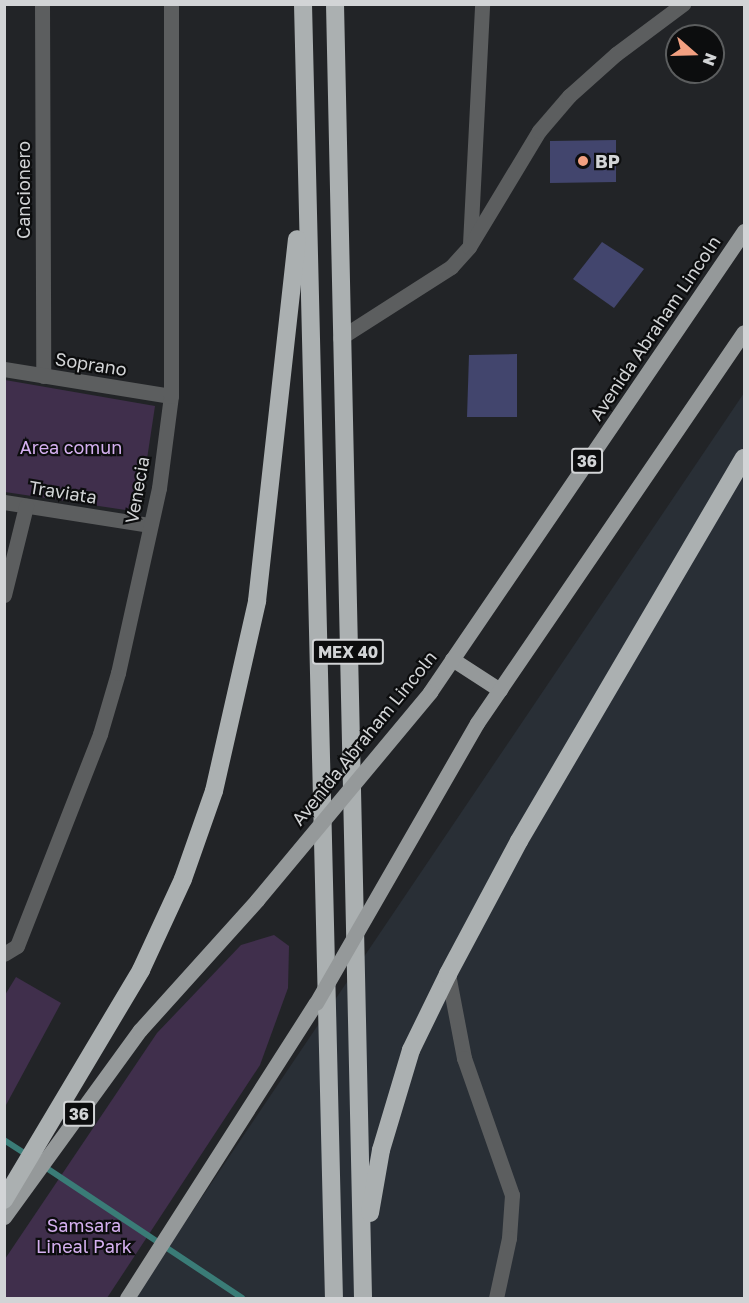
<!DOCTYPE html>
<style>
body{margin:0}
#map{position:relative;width:749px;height:1303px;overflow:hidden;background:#222427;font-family:"Golos Text",sans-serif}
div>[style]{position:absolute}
.built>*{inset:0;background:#292f36}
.green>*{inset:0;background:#402f4c}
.stream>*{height:6px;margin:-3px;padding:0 3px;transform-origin:3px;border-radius:3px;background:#3a7c77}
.building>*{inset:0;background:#42456d}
.minor>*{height:15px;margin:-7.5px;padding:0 7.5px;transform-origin:7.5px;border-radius:7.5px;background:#5c5e5f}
.major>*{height:15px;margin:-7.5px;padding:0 7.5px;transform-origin:7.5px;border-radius:7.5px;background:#95999a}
.highway>*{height:18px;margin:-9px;padding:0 9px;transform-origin:9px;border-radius:9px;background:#abb0b1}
.major-bridge>*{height:15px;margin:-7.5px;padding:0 7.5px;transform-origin:7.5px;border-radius:7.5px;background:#95999a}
.dots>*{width:16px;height:16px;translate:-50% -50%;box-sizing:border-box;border:3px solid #0c0d0e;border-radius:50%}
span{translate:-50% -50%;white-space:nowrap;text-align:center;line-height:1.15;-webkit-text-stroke:4.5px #0c0d0e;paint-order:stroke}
.shield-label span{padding:2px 4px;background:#0c0d0e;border:2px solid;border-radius:4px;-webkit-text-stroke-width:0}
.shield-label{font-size:16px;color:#d2d4d6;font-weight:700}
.poi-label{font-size:18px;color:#d2d4d6;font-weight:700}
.left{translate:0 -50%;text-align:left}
.street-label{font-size:18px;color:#d2d4d6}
.park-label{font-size:18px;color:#d5b0f0}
.frame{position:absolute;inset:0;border:6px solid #d2d4d6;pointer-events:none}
.north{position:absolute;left:665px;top:24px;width:60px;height:60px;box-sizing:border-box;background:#0c0d0e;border:2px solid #5b5d5e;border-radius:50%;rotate:110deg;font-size:16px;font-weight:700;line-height:24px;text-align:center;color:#d2d4d6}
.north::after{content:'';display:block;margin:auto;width:21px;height:27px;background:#f2a081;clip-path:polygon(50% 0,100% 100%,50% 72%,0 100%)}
</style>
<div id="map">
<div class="built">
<i style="clip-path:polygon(744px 393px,744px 1298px,134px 1298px)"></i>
</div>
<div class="green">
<i style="clip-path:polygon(5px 380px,155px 406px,139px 512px,5px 492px)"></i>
<i style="clip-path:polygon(274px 935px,289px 946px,288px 988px,260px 1065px,107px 1298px,5px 1298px,5px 1259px,157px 1033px,241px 945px)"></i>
<i style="clip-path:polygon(16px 977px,61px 1003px,6px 1105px,5px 995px)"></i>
</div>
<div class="stream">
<i style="left:4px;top:1140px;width:30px;rotate:33deg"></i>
<i style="left:42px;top:1165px;width:240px;rotate:33.6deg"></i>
</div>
<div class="building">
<i style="clip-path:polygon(616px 140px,616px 182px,550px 183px,550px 141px)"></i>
<i style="clip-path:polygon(602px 242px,644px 269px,614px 308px,573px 279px)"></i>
<i style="clip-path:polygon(517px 354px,517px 417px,467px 417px,469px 355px)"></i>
</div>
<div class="minor">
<i style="left:42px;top:4px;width:372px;rotate:89.8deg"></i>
<i style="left:470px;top:244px;width:240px;rotate:-87.1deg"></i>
<i style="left:340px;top:338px;width:132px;rotate:-32.6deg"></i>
<i style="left:451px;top:267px;width:27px;rotate:-48deg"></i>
<i style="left:469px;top:247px;width:135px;rotate:-58.9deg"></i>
<i style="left:539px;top:131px;width:46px;rotate:-49.4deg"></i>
<i style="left:569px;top:96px;width:63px;rotate:-41.8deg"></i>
<i style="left:616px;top:54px;width:84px;rotate:-36.7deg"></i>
<i style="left:4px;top:369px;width:169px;rotate:9.2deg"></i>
<i style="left:4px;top:502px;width:148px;rotate:9deg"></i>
<i style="left:4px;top:595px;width:92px;rotate:-76.1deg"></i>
<i style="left:4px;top:954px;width:15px;rotate:-32deg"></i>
<i style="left:17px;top:946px;width:228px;rotate:-68.6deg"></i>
<i style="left:100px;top:734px;width:64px;rotate:-73.6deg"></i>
<i style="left:118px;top:673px;width:189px;rotate:-77.5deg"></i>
<i style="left:159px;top:488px;width:93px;rotate:-82.6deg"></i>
<i style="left:171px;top:396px;width:392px;rotate:-90deg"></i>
<i style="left:448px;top:974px;width:86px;rotate:79.2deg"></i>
<i style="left:464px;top:1058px;width:145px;rotate:70.7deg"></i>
<i style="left:512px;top:1195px;width:43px;rotate:94deg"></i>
<i style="left:509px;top:1238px;width:61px;rotate:102.2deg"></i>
</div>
<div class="major">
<i style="left:452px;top:659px;width:57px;rotate:32.9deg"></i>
<i style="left:430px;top:692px;width:558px;rotate:-55.74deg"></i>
<i style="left:477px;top:723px;width:473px;rotate:-55.7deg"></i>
<i style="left:4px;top:1217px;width:231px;rotate:-54deg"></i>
<i style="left:140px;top:1030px;width:175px;rotate:-48deg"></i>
<i style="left:127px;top:1298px;width:350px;rotate:-57.4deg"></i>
</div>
<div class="highway">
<i style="left:303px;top:4px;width:1294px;rotate:88.63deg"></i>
<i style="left:335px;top:4px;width:1294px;rotate:88.76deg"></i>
<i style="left:4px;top:1200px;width:268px;rotate:-59.2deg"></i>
<i style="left:141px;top:970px;width:100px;rotate:-65.2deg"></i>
<i style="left:183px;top:879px;width:93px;rotate:-70.6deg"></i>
<i style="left:214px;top:791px;width:195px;rotate:-77.2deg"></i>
<i style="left:257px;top:601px;width:364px;rotate:-83.7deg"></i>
<i style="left:370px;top:1213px;width:64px;rotate:-80.1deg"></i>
<i style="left:381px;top:1150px;width:104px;rotate:-73.3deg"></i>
<i style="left:411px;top:1050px;width:85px;rotate:-64deg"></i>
<i style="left:448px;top:974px;width:151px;rotate:-61.9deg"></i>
<i style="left:519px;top:841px;width:444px;rotate:-59.6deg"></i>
</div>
<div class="major-bridge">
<i style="left:257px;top:900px;width:271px;rotate:-50.2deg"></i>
<i style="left:316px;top:1003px;width:323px;rotate:-60.1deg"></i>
</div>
<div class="dots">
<i style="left:583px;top:161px;background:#f2a081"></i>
</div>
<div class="shield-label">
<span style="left:587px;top:461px">36</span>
<span style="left:348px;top:652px">MEX 40</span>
<span style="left:79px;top:1114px">36</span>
</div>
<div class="poi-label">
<span class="left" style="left:595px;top:161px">BP</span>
</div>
<div class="street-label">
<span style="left:23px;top:190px;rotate:-90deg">Cancionero</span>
<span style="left:655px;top:328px;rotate:-56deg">Avenida Abraham Lincoln</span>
<span style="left:91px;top:364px;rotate:9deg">Soprano</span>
<span style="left:137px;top:490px;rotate:-80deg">Venecia</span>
<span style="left:63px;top:492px;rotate:9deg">Traviata</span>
<span style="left:364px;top:738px;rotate:-51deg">Avenida Abraham Lincoln</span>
</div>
<div class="park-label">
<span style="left:71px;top:447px">Area comun</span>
<span style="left:84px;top:1236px">Samsara<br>Lineal Park</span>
</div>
<div class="frame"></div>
<div class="north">N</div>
</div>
